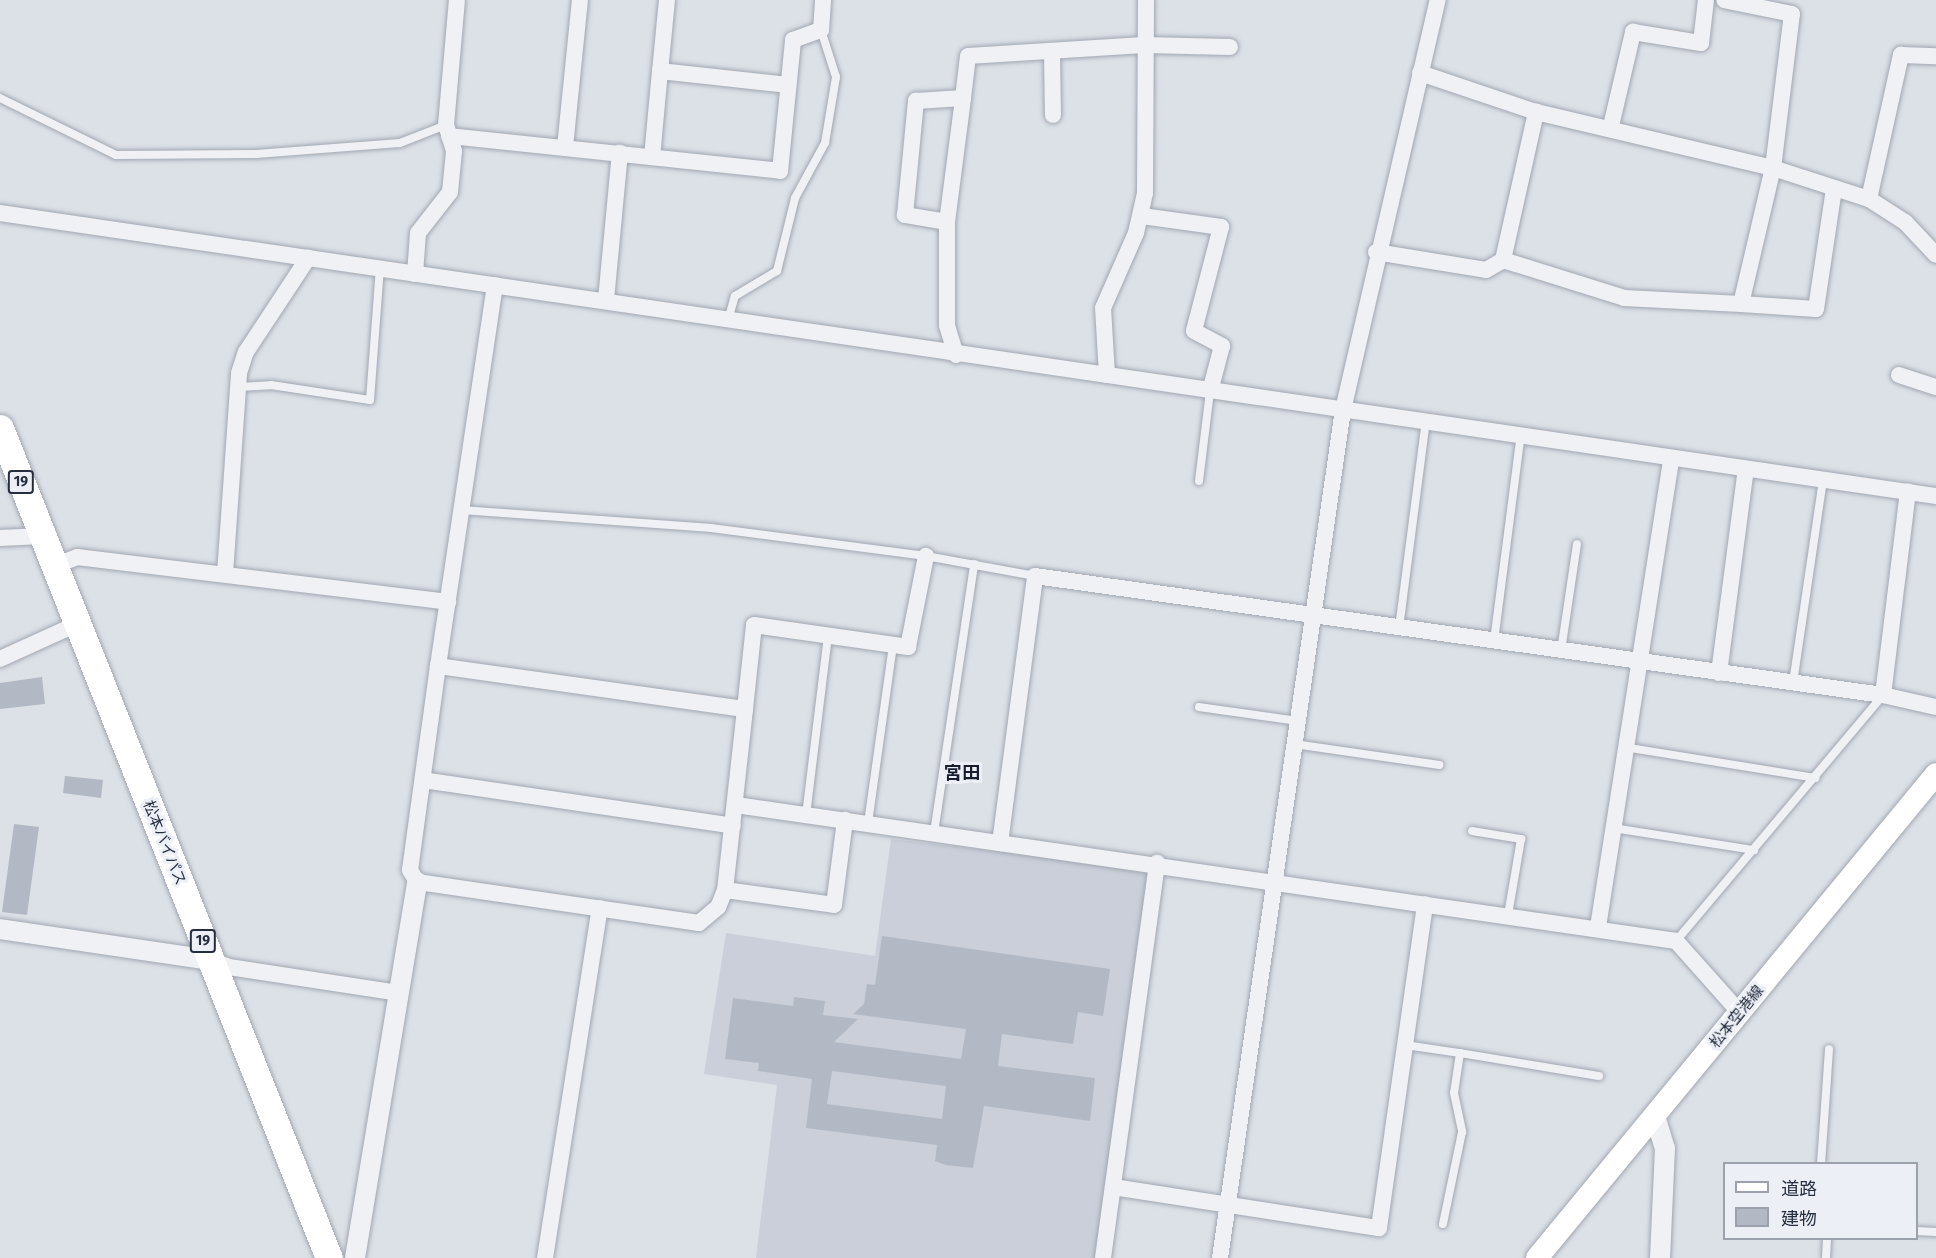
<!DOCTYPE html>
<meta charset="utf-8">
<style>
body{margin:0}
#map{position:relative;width:1936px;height:1258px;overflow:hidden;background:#dce0e7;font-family:"Fira Sans","Noto Sans JP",sans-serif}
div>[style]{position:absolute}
.built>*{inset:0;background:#cacfd9}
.building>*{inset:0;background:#b3b9c4}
.roads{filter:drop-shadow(0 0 2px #a1a7b1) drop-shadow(0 0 2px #a1a7b1)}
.service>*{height:8px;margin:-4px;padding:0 4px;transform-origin:4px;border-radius:4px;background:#eff1f5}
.minor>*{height:16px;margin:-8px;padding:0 8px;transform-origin:8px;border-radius:8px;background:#eff1f5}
.tertiary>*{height:20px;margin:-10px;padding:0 10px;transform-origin:10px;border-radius:10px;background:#eff1f5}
.secondary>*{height:22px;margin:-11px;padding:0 11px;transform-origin:11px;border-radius:11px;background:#fff}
.trunk>*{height:27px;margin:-13.5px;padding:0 13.5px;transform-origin:13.5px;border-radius:13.5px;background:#fff}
span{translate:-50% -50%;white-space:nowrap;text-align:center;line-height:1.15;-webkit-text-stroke:6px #eceff5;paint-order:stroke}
.shield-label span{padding:2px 4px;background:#eceff5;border:2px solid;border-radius:4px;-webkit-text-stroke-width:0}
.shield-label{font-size:14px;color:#252d3e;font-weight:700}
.street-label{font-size:15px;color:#252d3e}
.quarter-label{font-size:18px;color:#181e2e;font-weight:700}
.legend{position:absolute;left:1723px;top:1162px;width:195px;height:78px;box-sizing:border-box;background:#eceff5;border:2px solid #9ca1ac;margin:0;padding:8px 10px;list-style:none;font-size:18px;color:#252d3e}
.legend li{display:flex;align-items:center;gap:12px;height:30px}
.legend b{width:30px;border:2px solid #9ca1ac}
</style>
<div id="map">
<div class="built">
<i style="clip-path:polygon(891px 839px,1151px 869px,1098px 1258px,756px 1258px,777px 1085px,704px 1074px,726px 933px,875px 956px)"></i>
</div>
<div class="building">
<i style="clip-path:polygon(42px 677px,45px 704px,0 709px,0 683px)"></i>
<i style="clip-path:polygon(65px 776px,103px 780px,101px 798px,63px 793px)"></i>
<i style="clip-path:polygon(14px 824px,39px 827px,27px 915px,2px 912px)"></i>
<i style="clip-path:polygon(evenodd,882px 936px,1110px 969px,1103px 1016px,1078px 1012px,1073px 1044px,1002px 1034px,998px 1066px,1095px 1078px,1090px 1121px,984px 1106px,973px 1168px,946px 1165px,935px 1161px,937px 1145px,806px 1128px,812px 1079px,758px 1071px,759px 1063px,725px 1059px,733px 998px,793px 1006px,794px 997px,825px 1001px,823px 1015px,858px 1019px,834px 1042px,961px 1059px,966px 1029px,853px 1014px,864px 1004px,867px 984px,875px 985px,882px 936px,832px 1071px,946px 1086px,942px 1119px,827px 1104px,832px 1071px)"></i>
</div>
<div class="roads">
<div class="service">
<i style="left:0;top:98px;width:129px;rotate:26.2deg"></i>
<i style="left:116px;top:155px;width:140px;rotate:-0.4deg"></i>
<i style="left:256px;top:154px;width:144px;rotate:-4.4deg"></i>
<i style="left:400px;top:143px;width:49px;rotate:-21.4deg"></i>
<i style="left:728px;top:320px;width:25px;rotate:-74deg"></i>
<i style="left:735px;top:296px;width:49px;rotate:-30.8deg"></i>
<i style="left:777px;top:271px;width:75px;rotate:-76.1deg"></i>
<i style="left:795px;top:198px;width:63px;rotate:-61.4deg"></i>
<i style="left:825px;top:143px;width:67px;rotate:-80.5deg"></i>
<i style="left:836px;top:77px;width:49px;rotate:-107.7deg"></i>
<i style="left:238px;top:387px;width:33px;rotate:-3deg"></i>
<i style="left:271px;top:385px;width:100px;rotate:8.6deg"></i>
<i style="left:370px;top:400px;width:132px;rotate:-85.7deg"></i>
<i style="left:1199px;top:481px;width:91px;rotate:-83deg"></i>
<i style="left:462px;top:510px;width:250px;rotate:4.1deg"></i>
<i style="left:711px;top:528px;width:217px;rotate:7.4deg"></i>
<i style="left:926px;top:556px;width:111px;rotate:10.4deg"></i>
<i style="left:1399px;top:628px;width:210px;rotate:-82.6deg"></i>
<i style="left:1494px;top:641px;width:209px;rotate:-82.6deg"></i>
<i style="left:1561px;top:651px;width:108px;rotate:-81.5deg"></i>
<i style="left:1793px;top:683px;width:206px;rotate:-81.6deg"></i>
<i style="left:1199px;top:707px;width:100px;rotate:8deg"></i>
<i style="left:1294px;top:744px;width:147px;rotate:8.2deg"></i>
<i style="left:1624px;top:747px;width:194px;rotate:9.2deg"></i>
<i style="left:806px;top:815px;width:181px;rotate:-83deg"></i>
<i style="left:868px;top:823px;width:180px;rotate:-82deg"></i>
<i style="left:1613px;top:828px;width:143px;rotate:8.9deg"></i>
<i style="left:1472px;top:831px;width:50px;rotate:9.3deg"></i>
<i style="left:1521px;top:839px;width:77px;rotate:99.7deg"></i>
<i style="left:934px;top:833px;width:272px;rotate:-81.5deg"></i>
<i style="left:1676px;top:941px;width:322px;rotate:-49.9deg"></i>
<i style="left:1405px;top:1045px;width:56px;rotate:8.3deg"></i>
<i style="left:1460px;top:1053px;width:40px;rotate:98.5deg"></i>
<i style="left:1454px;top:1093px;width:40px;rotate:78deg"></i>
<i style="left:1462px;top:1132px;width:94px;rotate:101.7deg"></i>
<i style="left:1460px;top:1053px;width:141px;rotate:9.4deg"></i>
<i style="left:1821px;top:1164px;width:115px;rotate:-86deg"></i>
<i style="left:1916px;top:1231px;width:20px;rotate:3deg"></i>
<i style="left:1826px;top:1258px;width:20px;rotate:-87deg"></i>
</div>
<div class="minor">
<i style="left:667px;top:0;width:71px;rotate:95.6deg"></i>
<i style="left:660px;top:71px;width:129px;rotate:6.2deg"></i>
<i style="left:1052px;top:54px;width:61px;rotate:89.1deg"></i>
<i style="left:1420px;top:73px;width:122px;rotate:18.6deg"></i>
<i style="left:1536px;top:112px;width:244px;rotate:13.3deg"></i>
<i style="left:1773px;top:168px;width:101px;rotate:17.9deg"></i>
<i style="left:1869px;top:199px;width:43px;rotate:32.6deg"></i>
<i style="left:1905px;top:222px;width:45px;rotate:46.8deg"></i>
<i style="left:1611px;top:126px;width:97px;rotate:-76.8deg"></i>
<i style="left:1633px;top:32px;width:69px;rotate:9.2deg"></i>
<i style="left:1701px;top:43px;width:43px;rotate:-83.4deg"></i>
<i style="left:449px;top:136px;width:333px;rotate:6deg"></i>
<i style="left:780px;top:171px;width:132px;rotate:-84.3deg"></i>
<i style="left:793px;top:40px;width:30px;rotate:-20deg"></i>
<i style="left:821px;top:30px;width:30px;rotate:-86deg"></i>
<i style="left:565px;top:147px;width:148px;rotate:-84.2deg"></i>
<i style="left:652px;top:157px;width:86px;rotate:-84.7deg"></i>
<i style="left:1869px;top:199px;width:148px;rotate:-77.5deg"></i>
<i style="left:1901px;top:55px;width:35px;rotate:2deg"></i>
<i style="left:0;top:213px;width:1957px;rotate:8.32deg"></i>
<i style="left:1142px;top:216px;width:80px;rotate:7.9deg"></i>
<i style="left:1221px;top:227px;width:107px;rotate:104.6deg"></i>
<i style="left:1194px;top:331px;width:32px;rotate:28deg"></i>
<i style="left:1222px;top:346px;width:47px;rotate:104.9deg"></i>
<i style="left:947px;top:222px;width:125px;rotate:-82.6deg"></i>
<i style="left:1376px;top:252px;width:111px;rotate:9.3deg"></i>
<i style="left:1486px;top:270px;width:20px;rotate:-30deg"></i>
<i style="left:1503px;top:260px;width:127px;rotate:17.4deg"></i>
<i style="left:1624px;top:298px;width:117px;rotate:2.9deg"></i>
<i style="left:1741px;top:304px;width:140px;rotate:-76.8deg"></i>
<i style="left:1773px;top:168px;width:155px;rotate:-83deg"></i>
<i style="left:1792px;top:14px;width:69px;rotate:-168.4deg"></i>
<i style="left:1503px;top:260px;width:152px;rotate:-77.4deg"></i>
<i style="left:415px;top:274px;width:41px;rotate:-85.8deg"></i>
<i style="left:418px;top:233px;width:52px;rotate:-52deg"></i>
<i style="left:450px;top:192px;width:41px;rotate:-84.4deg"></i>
<i style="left:454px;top:151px;width:27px;rotate:-107deg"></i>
<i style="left:446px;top:125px;width:125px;rotate:-85deg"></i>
<i style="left:606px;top:300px;width:148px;rotate:-84.6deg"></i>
<i style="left:1741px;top:304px;width:75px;rotate:3.8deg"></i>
<i style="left:1816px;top:309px;width:122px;rotate:-81.5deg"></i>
<i style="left:956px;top:355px;width:31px;rotate:-107deg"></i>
<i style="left:947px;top:325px;width:103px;rotate:-90deg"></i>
<i style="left:947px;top:222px;width:43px;rotate:-170.5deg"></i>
<i style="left:905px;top:215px;width:115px;rotate:-84.5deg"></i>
<i style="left:916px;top:101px;width:47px;rotate:-3.7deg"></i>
<i style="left:963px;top:98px;width:42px;rotate:-83.2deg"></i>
<i style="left:968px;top:56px;width:176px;rotate:-3.6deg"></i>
<i style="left:1144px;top:45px;width:86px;rotate:1.3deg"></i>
<i style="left:1107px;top:375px;width:67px;rotate:-93.4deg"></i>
<i style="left:1103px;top:308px;width:82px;rotate:-66.3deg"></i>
<i style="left:1136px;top:233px;width:41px;rotate:-77.3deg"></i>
<i style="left:1145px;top:193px;width:193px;rotate:-89.7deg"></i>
<i style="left:1899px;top:375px;width:39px;rotate:18deg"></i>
<i style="left:0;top:538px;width:42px;rotate:-2.7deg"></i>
<i style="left:54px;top:566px;width:25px;rotate:-21deg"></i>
<i style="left:77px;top:557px;width:374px;rotate:6.9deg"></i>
<i style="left:225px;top:574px;width:201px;rotate:-86deg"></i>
<i style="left:239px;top:373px;width:22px;rotate:-72deg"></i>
<i style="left:246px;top:352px;width:113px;rotate:-56.6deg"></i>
<i style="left:0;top:659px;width:85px;rotate:-24.4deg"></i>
<i style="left:438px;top:666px;width:310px;rotate:8deg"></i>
<i style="left:745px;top:709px;width:182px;rotate:96.3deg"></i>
<i style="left:725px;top:890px;width:18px;rotate:112deg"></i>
<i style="left:718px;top:907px;width:25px;rotate:140deg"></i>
<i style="left:699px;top:923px;width:285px;rotate:-171.7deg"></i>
<i style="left:417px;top:882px;width:14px;rotate:-120deg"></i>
<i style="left:410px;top:870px;width:206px;rotate:-82.2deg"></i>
<i style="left:438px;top:666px;width:385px;rotate:-81.5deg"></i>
<i style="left:1719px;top:673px;width:206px;rotate:-82.5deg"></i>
<i style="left:1883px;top:695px;width:205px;rotate:-83deg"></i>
<i style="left:745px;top:709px;width:84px;rotate:-83.9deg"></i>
<i style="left:754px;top:625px;width:156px;rotate:8.1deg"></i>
<i style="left:908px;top:647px;width:93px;rotate:-78.8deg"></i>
<i style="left:423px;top:780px;width:313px;rotate:8.4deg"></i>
<i style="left:736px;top:805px;width:950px;rotate:8.23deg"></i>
<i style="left:1676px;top:941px;width:98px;rotate:48.3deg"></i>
<i style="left:1000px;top:843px;width:269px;rotate:-82.5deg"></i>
<i style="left:1035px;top:576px;width:856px;rotate:7.99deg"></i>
<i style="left:1883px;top:695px;width:54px;rotate:12.8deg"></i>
<i style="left:725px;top:890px;width:110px;rotate:7.8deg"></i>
<i style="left:834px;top:905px;width:86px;rotate:-82.6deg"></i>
<i style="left:1598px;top:927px;width:474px;rotate:-81.1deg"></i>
<i style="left:210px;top:960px;width:20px;rotate:20deg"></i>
<i style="left:229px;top:967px;width:171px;rotate:8.7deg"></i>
<i style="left:1113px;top:1187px;width:269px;rotate:8.8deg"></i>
<i style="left:1379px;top:1228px;width:327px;rotate:-81.9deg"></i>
<i style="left:545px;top:1258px;width:354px;rotate:-81.1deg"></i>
<i style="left:1103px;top:1258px;width:399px;rotate:-82.2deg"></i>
<i style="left:1220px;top:1258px;width:857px;rotate:-81.75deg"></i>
<i style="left:1343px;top:410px;width:421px;rotate:-77deg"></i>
</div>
<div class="tertiary">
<i style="left:0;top:929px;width:212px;rotate:8.4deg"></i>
<i style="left:1655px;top:1116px;width:34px;rotate:73deg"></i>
<i style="left:1665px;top:1148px;width:110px;rotate:92.6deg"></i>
<i style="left:355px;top:1258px;width:381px;rotate:-80.6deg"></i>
</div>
<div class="secondary">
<i style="left:1537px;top:1258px;width:627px;rotate:-50.5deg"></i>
</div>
<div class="trunk">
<i style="left:0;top:428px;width:893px;rotate:68.38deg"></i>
</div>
</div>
<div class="shield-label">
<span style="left:21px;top:482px">19</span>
<span style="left:203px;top:941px">19</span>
</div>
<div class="street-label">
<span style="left:164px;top:843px;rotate:68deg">松本バイパス</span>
<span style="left:1737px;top:1017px;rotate:-51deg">松本空港線</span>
</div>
<div class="quarter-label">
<span style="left:962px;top:773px">宮田</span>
</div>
<ul class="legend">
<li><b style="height:8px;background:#fff"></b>道路</li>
<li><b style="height:16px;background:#b3b9c4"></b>建物</li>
</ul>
</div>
